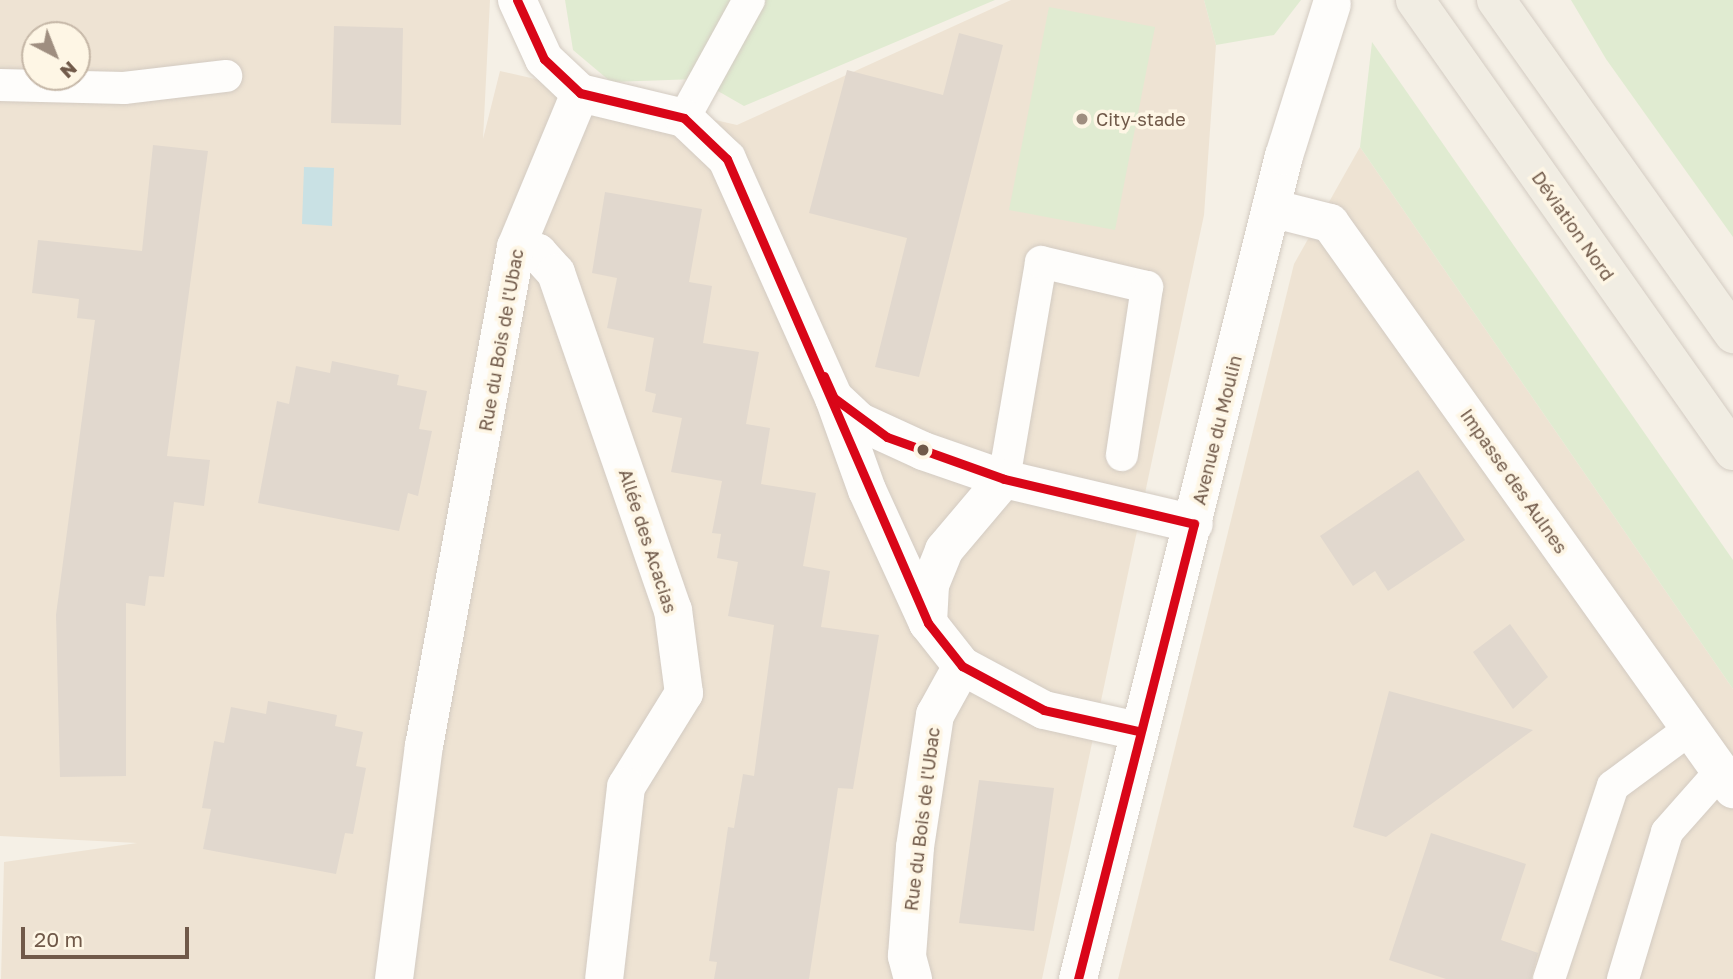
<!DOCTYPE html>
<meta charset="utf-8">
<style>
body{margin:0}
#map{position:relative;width:1733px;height:979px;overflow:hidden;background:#f5f0e6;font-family:"Golos Text",sans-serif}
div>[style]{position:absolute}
.residential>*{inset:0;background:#eee3d3}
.green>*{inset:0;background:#e0ebd1}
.water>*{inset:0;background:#c9e1e4}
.building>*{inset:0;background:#e1d8ce}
.roads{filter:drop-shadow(0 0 2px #d3cbc2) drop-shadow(0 0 2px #d3cbc2)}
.lane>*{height:32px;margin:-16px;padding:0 16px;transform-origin:16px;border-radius:16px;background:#fefdfb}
.street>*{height:38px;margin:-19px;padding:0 19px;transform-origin:19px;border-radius:19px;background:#fefdfb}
.primary>*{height:38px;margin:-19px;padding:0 19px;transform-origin:19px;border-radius:19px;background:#f1ede3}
.bus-1>*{height:9px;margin:-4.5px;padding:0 4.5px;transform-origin:4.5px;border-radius:4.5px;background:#d90618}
.dots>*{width:19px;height:19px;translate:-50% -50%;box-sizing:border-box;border:4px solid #fef6e5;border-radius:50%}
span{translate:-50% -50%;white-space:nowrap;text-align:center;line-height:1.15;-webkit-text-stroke:7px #fef6e5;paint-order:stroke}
.poi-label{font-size:18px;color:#705949}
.left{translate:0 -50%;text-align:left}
.street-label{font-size:18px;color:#705949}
.north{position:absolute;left:21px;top:21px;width:70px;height:70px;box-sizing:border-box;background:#fef6e5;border:2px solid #c5b7a7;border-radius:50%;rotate:138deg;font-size:19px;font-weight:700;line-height:28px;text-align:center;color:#705949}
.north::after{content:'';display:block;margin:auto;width:24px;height:32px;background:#9f8e80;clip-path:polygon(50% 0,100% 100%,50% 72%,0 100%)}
.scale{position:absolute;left:21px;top:927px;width:168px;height:32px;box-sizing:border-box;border:4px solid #705949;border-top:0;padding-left:9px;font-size:21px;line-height:24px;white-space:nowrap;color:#705949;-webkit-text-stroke:5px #fef6e5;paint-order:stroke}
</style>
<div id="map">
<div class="residential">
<i style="clip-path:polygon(evenodd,0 0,490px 0,483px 139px,500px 71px,737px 125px,1011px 0,1204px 0,1216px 45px,1204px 215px,1042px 979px,1px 979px,4px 862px,137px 843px,0 836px,0 0,35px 35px,77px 35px,77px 77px,35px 77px,35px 35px)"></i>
<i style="clip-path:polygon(1360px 147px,1733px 689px,1733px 979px,1118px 979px,1294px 264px)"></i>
</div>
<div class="green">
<i style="clip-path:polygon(565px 0,995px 0,744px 106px,697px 79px,611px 82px,573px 50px)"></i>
<i style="clip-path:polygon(1204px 0,1301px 0,1274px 35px,1216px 45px)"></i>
<i style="clip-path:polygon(1571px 0,1733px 0,1733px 237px,1606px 59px)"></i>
<i style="clip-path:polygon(1049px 7px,1155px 27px,1115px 230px,1009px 210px)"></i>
<i style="clip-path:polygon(1372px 42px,1733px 560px,1733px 689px,1360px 147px)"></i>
</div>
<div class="water">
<i style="clip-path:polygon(304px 167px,334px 168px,332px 226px,302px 224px)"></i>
</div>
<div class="building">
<i style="clip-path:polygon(334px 26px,403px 28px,401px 125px,331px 123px)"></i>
<i style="clip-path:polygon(959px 33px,1003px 45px,919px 377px,875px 367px,907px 238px,809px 213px,847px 70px,943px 95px)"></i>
<i style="clip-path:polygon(153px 145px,208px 151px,167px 456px,210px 460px,204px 506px,174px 502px,164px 577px,149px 576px,145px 606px,126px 603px,126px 776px,60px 777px,56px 615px,95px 320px,77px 318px,79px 299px,32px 293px,38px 240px,142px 251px)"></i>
<i style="clip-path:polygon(605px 192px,702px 209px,689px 282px,712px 286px,703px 343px,759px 352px,746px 424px,770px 428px,761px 484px,816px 493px,803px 566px,830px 571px,821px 627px,879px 635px,853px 789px,838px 788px,809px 979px,714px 979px,717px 962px,709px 961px,728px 827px,734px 828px,743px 774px,754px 776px,774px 625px,728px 616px,738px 562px,717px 558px,721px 534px,712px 533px,722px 481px,671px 472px,682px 418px,652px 412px,656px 394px,645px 391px,654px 338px,607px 328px,617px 278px,592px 273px)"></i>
<i style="clip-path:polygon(332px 361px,399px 375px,397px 385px,427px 391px,419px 429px,432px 431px,418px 496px,408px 493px,399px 531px,258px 503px,277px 401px,289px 404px,296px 366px,330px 373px)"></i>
<i style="clip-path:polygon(1418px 470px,1465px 540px,1388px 591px,1375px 571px,1353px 586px,1320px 536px)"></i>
<i style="clip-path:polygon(1510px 624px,1548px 677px,1513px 709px,1473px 652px)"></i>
<i style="clip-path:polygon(1389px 691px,1411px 697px,1533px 730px,1386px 837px,1353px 827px)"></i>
<i style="clip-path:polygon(268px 701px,337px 715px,335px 726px,363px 732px,356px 766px,366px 768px,353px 834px,345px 833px,336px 874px,203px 849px,211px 809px,202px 808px,214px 741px,224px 743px,231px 707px,266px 714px)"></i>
<i style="clip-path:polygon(979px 780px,1054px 788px,1034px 931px,959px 923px)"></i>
<i style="clip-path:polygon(1431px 833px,1526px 864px,1501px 940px,1538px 953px,1531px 979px,1446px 979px,1389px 960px)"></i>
</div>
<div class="roads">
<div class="lane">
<i style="left:0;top:85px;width:124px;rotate:1.4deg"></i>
<i style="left:124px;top:88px;width:103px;rotate:-6.7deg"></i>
<i style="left:684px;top:118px;width:135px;rotate:-61.2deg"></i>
<i style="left:1004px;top:479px;width:220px;rotate:-80.3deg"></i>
<i style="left:1041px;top:262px;width:109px;rotate:13.3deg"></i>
<i style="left:1147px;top:287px;width:170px;rotate:98.5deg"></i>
<i style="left:1549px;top:979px;width:203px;rotate:-71.7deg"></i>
<i style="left:1613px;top:786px;width:96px;rotate:-36.5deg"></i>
<i style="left:1623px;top:979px;width:153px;rotate:-73.3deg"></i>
<i style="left:1667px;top:832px;width:81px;rotate:-48.5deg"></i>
</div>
<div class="street">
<i style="left:517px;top:0;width:65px;rotate:65.4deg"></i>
<i style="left:544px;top:59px;width:50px;rotate:43.4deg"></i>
<i style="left:580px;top:93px;width:107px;rotate:13.5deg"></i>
<i style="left:684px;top:118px;width:59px;rotate:43.6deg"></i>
<i style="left:727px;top:159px;width:262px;rotate:65.9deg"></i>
<i style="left:834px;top:398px;width:98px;rotate:70.3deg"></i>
<i style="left:867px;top:490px;width:146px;rotate:65.4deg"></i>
<i style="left:928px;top:623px;width:55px;rotate:51.7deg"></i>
<i style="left:962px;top:666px;width:93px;rotate:28.2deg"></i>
<i style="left:1044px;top:710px;width:96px;rotate:12.6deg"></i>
<i style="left:1271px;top:208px;width:61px;rotate:14.3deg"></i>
<i style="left:1330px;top:223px;width:695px;rotate:54.55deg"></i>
<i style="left:516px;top:247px;width:23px;rotate:15deg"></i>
<i style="left:538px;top:253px;width:27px;rotate:48deg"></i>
<i style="left:556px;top:273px;width:357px;rotate:70.9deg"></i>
<i style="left:673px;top:610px;width:84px;rotate:82.5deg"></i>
<i style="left:684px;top:693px;width:110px;rotate:121.7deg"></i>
<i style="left:626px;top:787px;width:193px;rotate:96.5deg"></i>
<i style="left:834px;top:398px;width:35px;rotate:43deg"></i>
<i style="left:860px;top:422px;width:69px;rotate:24.7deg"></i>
<i style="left:923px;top:451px;width:86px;rotate:19.1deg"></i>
<i style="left:1004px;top:479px;width:195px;rotate:13.3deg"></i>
<i style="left:928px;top:623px;width:38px;rotate:-87deg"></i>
<i style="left:930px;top:585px;width:38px;rotate:-68deg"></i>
<i style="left:944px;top:550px;width:93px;rotate:-49.8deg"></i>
<i style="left:394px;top:979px;width:235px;rotate:-82.7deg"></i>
<i style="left:424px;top:746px;width:507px;rotate:-79.55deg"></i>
<i style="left:516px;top:247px;width:167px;rotate:-67.4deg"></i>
<i style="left:913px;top:979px;width:24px;rotate:-105deg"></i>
<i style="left:907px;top:956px;width:109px;rotate:-85.8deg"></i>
<i style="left:915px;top:847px;width:134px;rotate:-81.4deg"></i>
<i style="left:935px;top:715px;width:56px;rotate:-61.1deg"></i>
<i style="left:1078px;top:979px;width:848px;rotate:-75.95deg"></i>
<i style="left:1284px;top:156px;width:159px;rotate:-72.5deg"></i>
</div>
<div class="primary">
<i style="left:1415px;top:0;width:552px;rotate:54.81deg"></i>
<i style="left:1496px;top:0;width:410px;rotate:54.6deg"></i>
</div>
</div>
<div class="bus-1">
<i style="left:517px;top:0;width:65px;rotate:65.4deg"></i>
<i style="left:544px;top:59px;width:50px;rotate:43.4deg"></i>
<i style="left:580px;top:93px;width:107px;rotate:13.5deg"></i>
<i style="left:684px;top:118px;width:59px;rotate:43.6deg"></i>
<i style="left:727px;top:159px;width:506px;rotate:66.58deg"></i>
<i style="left:928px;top:623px;width:55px;rotate:51.7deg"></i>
<i style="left:962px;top:666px;width:93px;rotate:28.2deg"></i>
<i style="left:1044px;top:710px;width:96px;rotate:12.6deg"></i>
<i style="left:824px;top:376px;width:24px;rotate:66deg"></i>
<i style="left:834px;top:398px;width:66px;rotate:36.3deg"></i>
<i style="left:887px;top:437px;width:124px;rotate:19.7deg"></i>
<i style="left:1004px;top:479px;width:195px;rotate:13.3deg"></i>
<i style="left:1078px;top:979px;width:470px;rotate:-75.7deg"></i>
</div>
<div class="dots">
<i style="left:1082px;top:119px;background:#9f8e80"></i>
<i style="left:923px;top:450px;background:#705949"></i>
</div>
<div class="poi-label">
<span class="left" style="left:1096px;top:119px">City-stade</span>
</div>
<div class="street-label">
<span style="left:1573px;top:226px;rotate:55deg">Déviation Nord</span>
<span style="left:501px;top:340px;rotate:-80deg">Rue du Bois de l'Ubac</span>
<span style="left:1217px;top:430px;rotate:-76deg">Avenue du Moulin</span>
<span style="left:1514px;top:481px;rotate:55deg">Impasse des Aulnes</span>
<span style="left:648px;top:541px;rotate:72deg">Allée des Acacias</span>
<span style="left:922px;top:819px;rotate:-83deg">Rue du Bois de l'Ubac</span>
</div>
<div class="north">N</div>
<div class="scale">20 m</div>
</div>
